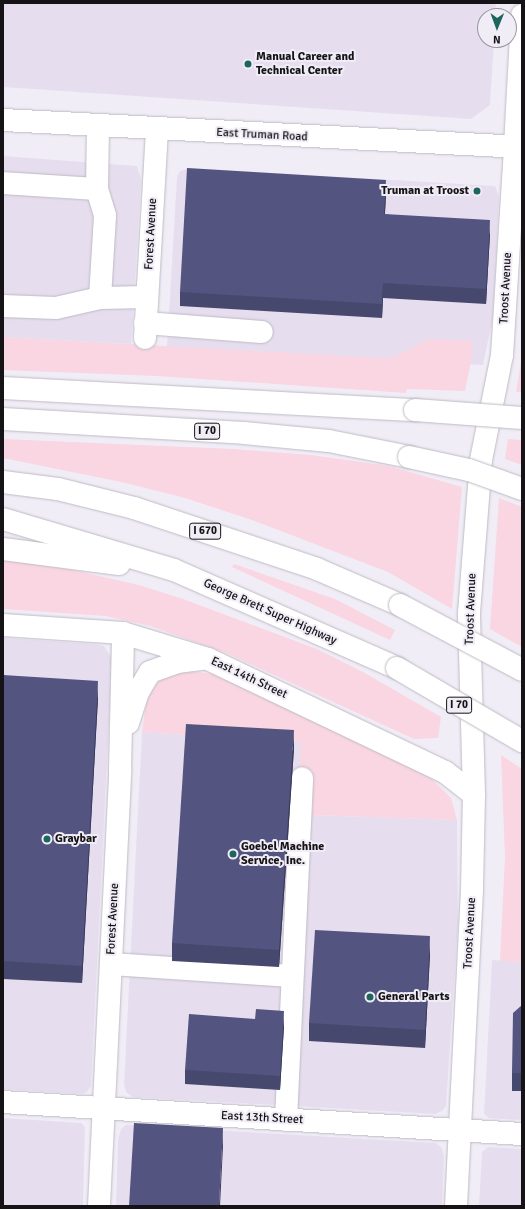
<!DOCTYPE html>
<style>
body{margin:0}
#map{position:relative;width:525px;height:1209px;overflow:hidden;background:#f1edf7;font-family:Signika,sans-serif}
div>[style]{position:absolute}
.built>*{inset:0;background:#e6deef}
.green>*{inset:0;background:#f9d6e2}
.roads{filter:drop-shadow(0 0 1px #bebac3) drop-shadow(0 0 1px #bebac3)}
.minor>*{height:22px;margin:-11px;padding:0 11px;transform-origin:11px;border-radius:11px;background:#fff}
.major>*{height:22px;margin:-11px;padding:0 11px;transform-origin:11px;border-radius:11px;background:#fff}
.highway>*{height:22px;margin:-11px;padding:0 11px;transform-origin:11px;border-radius:11px;background:#fff}
.bridges{filter:drop-shadow(0 0 1px #bebac3) drop-shadow(0 0 1px #bebac3)}
.highway-bridge>*{height:22px;margin:-11px;padding:0 11px;transform-origin:11px;border-radius:11px;background:#fff}
.wall>*{inset:0;background:#47486e}
.shaded-wall>*{inset:0;background:#3a3b5a}
.building>*{inset:0;background:#535480}
.dots>*{width:11px;height:11px;translate:-50% -50%;box-sizing:border-box;border:2px solid #f1edf7;border-radius:50%}
span{translate:-50% -50%;white-space:nowrap;text-align:center;line-height:1.15;-webkit-text-stroke:4px #f1edf7;paint-order:stroke}
.shield-label span{padding:1px 3px;background:#f1edf7;border:1px solid;border-radius:3px;-webkit-text-stroke-width:0}
.shield-label{font-size:11px;color:#151316;font-weight:700}
.poi-label{font-size:12px;color:#151316;font-weight:700}
.left{translate:0 -50%;text-align:left}
.right{translate:-100% -50%;text-align:right}
.street-label{font-size:12px;color:#151316}
.frame{position:absolute;inset:0;border:4px solid #151316;pointer-events:none}
.north{position:absolute;left:477px;top:8px;width:40px;height:40px;box-sizing:border-box;background:#f1edf7;border:1px solid #99969d;border-radius:50%;rotate:181deg;font-size:11px;font-weight:700;line-height:16px;text-align:center;color:#151316}
.north::after{content:'';display:block;margin:auto;width:14px;height:18px;background:#1c665e;clip-path:polygon(50% 0,100% 100%,50% 72%,0 100%)}
</style>
<div id="map">
<div class="built">
<i style="clip-path:polygon(3px 3px,496px 3px,495px 16px,485px 16px,485px 40px,494px 40px,490px 105px,471px 119px,3px 87px)"></i>
<i style="clip-path:polygon(3px 156px,137px 166px,141px 179px,131px 344px,3px 337px)"></i>
<i style="clip-path:polygon(190px 168px,495px 186px,499px 196px,493px 317px,483px 365px,167px 347px,177px 177px,180px 171px)"></i>
<i style="clip-path:polygon(3px 638px,94px 644px,104px 646px,112px 659px,91px 1086px,87px 1092px,82px 1094px,3px 1089px)"></i>
<i style="clip-path:polygon(142px 732px,301px 742px,312px 769px,311px 815px,457px 820px,458px 923px,446px 1106px,442px 1111px,435px 1114px,133px 1097px,126px 1092px,124px 1084px)"></i>
<i style="clip-path:polygon(492px 960px,522px 962px,522px 1120px,489px 1118px,484px 1114px)"></i>
<i style="clip-path:polygon(3px 1118px,81px 1123px,85px 1127px,83px 1206px,3px 1206px)"></i>
<i style="clip-path:polygon(126px 1125px,436px 1143px,442px 1148px,444px 1157px,442px 1206px,116px 1206px,118px 1140px,121px 1129px)"></i>
<i style="clip-path:polygon(488px 1147px,522px 1149px,522px 1206px,479px 1206px,482px 1152px)"></i>
</div>
<div class="green">
<i style="clip-path:polygon(3px 337px,384px 358px,396px 356px,429px 339px,472px 341px,472px 357px,465px 391px,407px 389px,406px 393px,157px 376px,3px 370px)"></i>
<i style="clip-path:polygon(521px 362px,522px 392px,516px 392px)"></i>
<i style="clip-path:polygon(3px 439px,233px 449px,311px 455px,389px 466px,462px 487px,452px 609px,388px 572px,252px 520px,185px 498px,121px 482px,3px 458px)"></i>
<i style="clip-path:polygon(508px 439px,522px 440px,522px 465px,505px 459px)"></i>
<i style="clip-path:polygon(499px 498px,522px 507px,522px 647px,490px 629px)"></i>
<i style="clip-path:polygon(3px 559px,68px 569px,139px 585px,183px 599px,317px 649px,363px 672px,441px 717px,438px 738px,414px 739px,226px 653px,150px 626px,106px 616px,3px 609px)"></i>
<i style="clip-path:polygon(234px 564px,335px 599px,395px 630px,390px 640px,232px 567px)"></i>
<i style="clip-path:polygon(181px 670px,221px 675px,296px 708px,432px 779px,451px 798px,457px 820px,311px 815px,312px 769px,300px 769px,301px 742px,142px 732px,146px 704px,154px 686px,167px 674px)"></i>
<i style="clip-path:polygon(501px 755px,522px 769px,522px 962px,500px 961px,505px 857px)"></i>
</div>
<div class="roads">
<div class="minor">
<i style="left:98px;top:126px;width:63px;rotate:90.9deg"></i>
<i style="left:97px;top:189px;width:28px;rotate:73deg"></i>
<i style="left:105px;top:216px;width:82px;rotate:93.5deg"></i>
<i style="left:3px;top:183px;width:94px;rotate:3.7deg"></i>
<i style="left:3px;top:306px;width:53px;rotate:2.2deg"></i>
<i style="left:56px;top:308px;width:45px;rotate:-12.8deg"></i>
<i style="left:100px;top:298px;width:47px;rotate:-1.2deg"></i>
<i style="left:145px;top:323px;width:117px;rotate:4.4deg"></i>
<i style="left:145px;top:338px;width:208px;rotate:-86.7deg"></i>
<i style="left:3px;top:625px;width:120px;rotate:3.8deg"></i>
<i style="left:123px;top:633px;width:89px;rotate:17deg"></i>
<i style="left:208px;top:659px;width:263px;rotate:25.5deg"></i>
<i style="left:445px;top:772px;width:37px;rotate:38deg"></i>
<i style="left:128px;top:723px;width:33px;rotate:-72deg"></i>
<i style="left:138px;top:692px;width:23px;rotate:-59deg"></i>
<i style="left:150px;top:672px;width:29px;rotate:-20deg"></i>
<i style="left:177px;top:662px;width:24px;rotate:-7deg"></i>
<i style="left:111px;top:964px;width:181px;rotate:3.8deg"></i>
<i style="left:3px;top:1102px;width:520px;rotate:3.53deg"></i>
<i style="left:286px;top:1120px;width:342px;rotate:-87.3deg"></i>
<i style="left:99px;top:1206px;width:437px;rotate:-87.2deg"></i>
<i style="left:120px;top:770px;width:137px;rotate:-88.7deg"></i>
<i style="left:456px;top:1206px;width:317px;rotate:-87.1deg"></i>
<i style="left:472px;top:889px;width:94px;rotate:-88.8deg"></i>
<i style="left:474px;top:795px;width:182px;rotate:-91.6deg"></i>
<i style="left:469px;top:613px;width:153px;rotate:-85.5deg"></i>
<i style="left:481px;top:460px;width:107px;rotate:-78.7deg"></i>
<i style="left:502px;top:355px;width:209px;rotate:-86.4deg"></i>
</div>
<div class="major">
<i style="left:3px;top:120px;width:520px;rotate:2.98deg"></i>
<i style="left:515px;top:146px;width:131px;rotate:-86.9deg"></i>
</div>
<div class="highway">
<i style="left:3px;top:388px;width:413px;rotate:3.1deg"></i>
<i style="left:3px;top:419px;width:241px;rotate:3.3deg"></i>
<i style="left:244px;top:433px;width:85px;rotate:5.4deg"></i>
<i style="left:329px;top:441px;width:82px;rotate:11.3deg"></i>
<i style="left:3px;top:482px;width:55px;rotate:7.3deg"></i>
<i style="left:58px;top:489px;width:78px;rotate:14deg"></i>
<i style="left:134px;top:508px;width:193px;rotate:18.4deg"></i>
<i style="left:317px;top:569px;width:90px;rotate:23.4deg"></i>
<i style="left:3px;top:519px;width:178px;rotate:16.6deg"></i>
<i style="left:174px;top:570px;width:244px;rotate:23.7deg"></i>
<i style="left:3px;top:549px;width:117px;rotate:7.4deg"></i>
</div>
</div>
<div class="bridges">
<div class="highway-bridge">
<i style="left:415px;top:410px;width:107px;rotate:4.3deg"></i>
<i style="left:409px;top:457px;width:61px;rotate:12.2deg"></i>
<i style="left:469px;top:470px;width:56px;rotate:19.7deg"></i>
<i style="left:400px;top:605px;width:138px;rotate:28deg"></i>
<i style="left:397px;top:668px;width:145px;rotate:30.3deg"></i>
</div>
</div>
<div class="wall">
<i style="clip-path:polygon(386px 194px,385px 214px,490px 234px,486px 304px,383px 298px,382px 318px,180px 306px,180px 292px)"></i>
<i style="clip-path:polygon(3px 675px,98px 698px,82px 983px,3px 979px)"></i>
<i style="clip-path:polygon(294px 748px,279px 967px,172px 961px,172px 943px)"></i>
<i style="clip-path:polygon(430px 954px,425px 1048px,309px 1041px,309px 1023px)"></i>
<i style="clip-path:polygon(522px 1005px,522px 1091px,512px 1091px,512px 1073px)"></i>
<i style="clip-path:polygon(284px 1026px,280px 1090px,185px 1084px,185px 1070px)"></i>
</div>
<div class="shaded-wall">
<i style="clip-path:polygon(386px 180px,386px 194px,384px 228px,384px 214px)"></i>
<i style="clip-path:polygon(490px 220px,490px 234px,486px 304px,486px 289px)"></i>
<i style="clip-path:polygon(383px 283px,383px 298px,382px 318px,382px 304px)"></i>
<i style="clip-path:polygon(98px 681px,98px 698px,82px 983px,82px 966px)"></i>
<i style="clip-path:polygon(294px 730px,294px 748px,279px 967px,279px 950px)"></i>
<i style="clip-path:polygon(430px 936px,430px 954px,425px 1048px,425px 1030px)"></i>
<i style="clip-path:polygon(284px 1011px,284px 1026px,280px 1090px,280px 1076px)"></i>
<i style="clip-path:polygon(223px 1128px,223px 1146px,220px 1206px,219px 1206px)"></i>
</div>
<div class="building">
<i style="clip-path:polygon(187px 168px,386px 180px,384px 214px,490px 220px,486px 289px,383px 283px,382px 304px,180px 292px)"></i>
<i style="clip-path:polygon(3px 675px,98px 681px,82px 966px,3px 961px)"></i>
<i style="clip-path:polygon(186px 724px,294px 730px,279px 950px,172px 943px)"></i>
<i style="clip-path:polygon(315px 930px,430px 936px,425px 1030px,309px 1023px)"></i>
<i style="clip-path:polygon(522px 1005px,522px 1073px,512px 1073px,513px 1013px)"></i>
<i style="clip-path:polygon(256px 1009px,284px 1011px,280px 1076px,185px 1070px,189px 1014px,255px 1019px)"></i>
<i style="clip-path:polygon(134px 1123px,223px 1128px,219px 1206px,129px 1206px)"></i>
</div>
<div class="dots">
<i style="left:248px;top:64px;background:#1c665e"></i>
<i style="left:477px;top:191px;background:#1c665e"></i>
<i style="left:47px;top:839px;background:#1c665e"></i>
<i style="left:233px;top:854px;background:#1c665e"></i>
<i style="left:370px;top:997px;background:#1c665e"></i>
</div>
<div class="shield-label">
<span style="left:207px;top:431px">I 70</span>
<span style="left:205px;top:531px">I 670</span>
<span style="left:459px;top:705px">I 70</span>
</div>
<div class="poi-label">
<span class="left" style="left:256px;top:64px">Manual Career and<br>Technical Center</span>
<span class="right" style="left:469px;top:191px">Truman at Troost</span>
<span class="left" style="left:55px;top:839px">Graybar</span>
<span class="left" style="left:241px;top:854px">Goebel Machine<br>Service, Inc.</span>
<span class="left" style="left:378px;top:997px">General Parts</span>
</div>
<div class="street-label">
<span style="left:262px;top:135px;rotate:3deg">East Truman Road</span>
<span style="left:151px;top:234px;rotate:-87deg">Forest Avenue</span>
<span style="left:506px;top:288px;rotate:-87deg">Troost Avenue</span>
<span style="left:471px;top:609px;rotate:-88deg">Troost Avenue</span>
<span style="left:270px;top:612px;rotate:24deg">George Brett Super Highway</span>
<span style="left:249px;top:678px;rotate:25deg">East 14th Street</span>
<span style="left:113px;top:919px;rotate:-87deg">Forest Avenue</span>
<span style="left:470px;top:933px;rotate:-87deg">Troost Avenue</span>
<span style="left:262px;top:1118px;rotate:3deg">East 13th Street</span>
</div>
<div class="frame"></div>
<div class="north">N</div>
</div>
